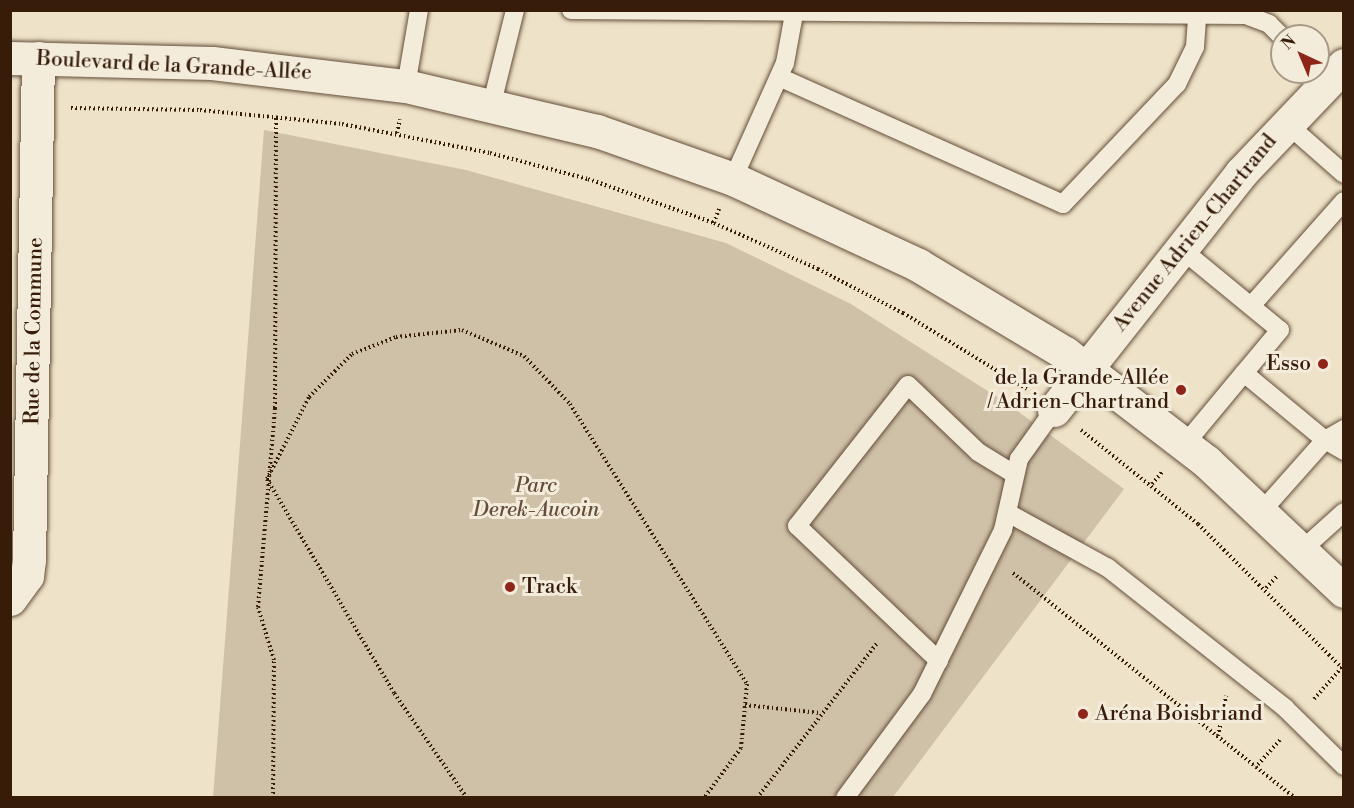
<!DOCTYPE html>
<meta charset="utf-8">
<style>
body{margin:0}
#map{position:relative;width:1354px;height:808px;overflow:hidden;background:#eee2c8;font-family:"Libre Bodoni",serif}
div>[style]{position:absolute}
.green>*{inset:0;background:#cfc0a8}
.path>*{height:4px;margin-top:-2px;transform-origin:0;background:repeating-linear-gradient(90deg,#361c09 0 1.5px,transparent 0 4.5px)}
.roads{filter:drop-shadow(0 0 2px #644e39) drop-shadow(0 0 2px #644e39)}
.lane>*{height:18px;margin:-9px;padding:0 9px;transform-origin:9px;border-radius:9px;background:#f4ecdb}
.street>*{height:33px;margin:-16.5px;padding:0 16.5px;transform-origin:16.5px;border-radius:16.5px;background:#f4ecdb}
.secondary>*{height:33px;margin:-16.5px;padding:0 16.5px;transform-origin:16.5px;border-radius:16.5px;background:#f4ecdb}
.dots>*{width:16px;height:16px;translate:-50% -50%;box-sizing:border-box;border:3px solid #f4ecdb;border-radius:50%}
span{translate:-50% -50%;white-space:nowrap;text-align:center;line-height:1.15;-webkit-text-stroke:6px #f4ecdb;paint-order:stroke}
.street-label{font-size:21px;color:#361c09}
.poi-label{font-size:21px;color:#361c09}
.right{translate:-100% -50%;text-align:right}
.left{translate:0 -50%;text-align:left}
.park-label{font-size:21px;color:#644d39;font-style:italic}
.frame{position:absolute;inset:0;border:12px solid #361c09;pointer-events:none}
.north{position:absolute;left:1270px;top:24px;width:60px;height:60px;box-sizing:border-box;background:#f4ecdb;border:2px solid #a89987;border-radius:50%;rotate:316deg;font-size:16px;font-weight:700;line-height:24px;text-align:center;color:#361c09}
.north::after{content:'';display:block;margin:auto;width:21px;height:27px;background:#8f2418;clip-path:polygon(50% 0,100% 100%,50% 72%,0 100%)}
</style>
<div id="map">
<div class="green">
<i style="clip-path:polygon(264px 130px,466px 170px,726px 243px,851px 304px,1005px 402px,1124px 489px,893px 797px,213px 798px)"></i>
</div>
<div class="path">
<i style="left:71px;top:108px;width:129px;rotate:0.9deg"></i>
<i style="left:200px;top:110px;width:143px;rotate:5.6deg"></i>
<i style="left:342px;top:124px;width:151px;rotate:11.1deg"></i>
<i style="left:490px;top:153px;width:101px;rotate:14.9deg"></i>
<i style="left:588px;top:179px;width:133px;rotate:19.2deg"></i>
<i style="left:714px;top:223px;width:114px;rotate:23.9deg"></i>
<i style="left:818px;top:269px;width:96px;rotate:27.4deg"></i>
<i style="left:903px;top:313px;width:145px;rotate:31.5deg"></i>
<i style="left:397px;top:133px;width:14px;rotate:-78deg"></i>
<i style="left:714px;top:223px;width:15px;rotate:-70deg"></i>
<i style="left:1081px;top:430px;width:150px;rotate:38.8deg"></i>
<i style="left:1198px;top:524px;width:206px;rotate:45deg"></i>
<i style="left:1152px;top:484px;width:16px;rotate:-50deg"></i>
<i style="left:1013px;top:573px;width:311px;rotate:38.6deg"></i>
<i style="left:1266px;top:588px;width:16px;rotate:-47deg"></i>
<i style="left:1314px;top:699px;width:45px;rotate:-48.6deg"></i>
<i style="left:745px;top:705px;width:76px;rotate:6deg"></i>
<i style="left:1218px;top:736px;width:41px;rotate:-78.7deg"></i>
<i style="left:1280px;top:740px;width:36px;rotate:132deg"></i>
<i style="left:1256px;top:767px;width:50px;rotate:38.5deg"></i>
<i style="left:273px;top:798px;width:138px;rotate:-89.6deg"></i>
<i style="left:274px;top:660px;width:55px;rotate:-106.8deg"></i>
<i style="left:258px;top:607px;width:200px;rotate:-85.1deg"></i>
<i style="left:275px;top:408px;width:290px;rotate:-89.8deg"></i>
<i style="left:467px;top:798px;width:128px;rotate:-124.8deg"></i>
<i style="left:394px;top:693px;width:249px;rotate:-120.7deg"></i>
<i style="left:267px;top:479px;width:92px;rotate:-62.9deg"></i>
<i style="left:309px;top:397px;width:61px;rotate:-45deg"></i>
<i style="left:352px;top:354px;width:47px;rotate:-21.1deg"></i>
<i style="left:396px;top:337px;width:66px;rotate:-6.1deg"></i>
<i style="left:462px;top:330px;width:67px;rotate:22.8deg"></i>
<i style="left:524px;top:356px;width:66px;rotate:46.2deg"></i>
<i style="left:570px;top:404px;width:331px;rotate:57.7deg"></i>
<i style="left:747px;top:684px;width:64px;rotate:95.4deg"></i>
<i style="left:741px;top:748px;width:62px;rotate:126.5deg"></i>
<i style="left:757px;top:798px;width:197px;rotate:-52.2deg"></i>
</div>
<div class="roads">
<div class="lane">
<i style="left:571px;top:10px;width:675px;rotate:0.42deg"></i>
<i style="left:1246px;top:15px;width:25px;rotate:21deg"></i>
<i style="left:1269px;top:24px;width:18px;rotate:45deg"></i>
<i style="left:779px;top:77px;width:311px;rotate:24.1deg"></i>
<i style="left:1063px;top:204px;width:166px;rotate:-46.5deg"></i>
<i style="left:1177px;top:84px;width:41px;rotate:-64.1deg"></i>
<i style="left:1195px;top:47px;width:31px;rotate:-86deg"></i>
<i style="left:406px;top:86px;width:77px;rotate:-80.3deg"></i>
<i style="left:492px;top:103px;width:96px;rotate:-76.1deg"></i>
<i style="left:1286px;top:123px;width:77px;rotate:41.3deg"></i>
<i style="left:733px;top:179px;width:127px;rotate:-65.9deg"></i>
<i style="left:785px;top:63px;width:50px;rotate:-79.6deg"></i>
<i style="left:1180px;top:248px;width:129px;rotate:39.4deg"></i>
<i style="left:1280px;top:330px;width:56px;rotate:129.9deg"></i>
<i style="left:1251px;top:306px;width:140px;rotate:-48.5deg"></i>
<i style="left:1344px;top:429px;width:22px;rotate:150deg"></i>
<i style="left:1325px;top:440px;width:22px;rotate:30deg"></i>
<i style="left:1185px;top:444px;width:92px;rotate:-50.3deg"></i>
<i style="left:1244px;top:373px;width:105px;rotate:39.6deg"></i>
<i style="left:1325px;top:440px;width:95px;rotate:131.6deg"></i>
<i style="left:1008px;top:513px;width:114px;rotate:28.8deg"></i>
<i style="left:1108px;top:568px;width:226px;rotate:38.3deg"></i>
<i style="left:1285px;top:708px;width:83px;rotate:44.5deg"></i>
<i style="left:1303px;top:549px;width:55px;rotate:-42.1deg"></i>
<i style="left:939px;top:661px;width:196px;rotate:-136.4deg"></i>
<i style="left:797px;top:526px;width:179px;rotate:-51.8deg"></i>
<i style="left:908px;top:385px;width:97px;rotate:43.7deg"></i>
<i style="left:978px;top:452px;width:42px;rotate:31.4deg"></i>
<i style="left:845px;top:798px;width:129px;rotate:-53.5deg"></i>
<i style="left:922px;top:694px;width:183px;rotate:-63.7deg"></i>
<i style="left:1003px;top:530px;width:73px;rotate:-77.3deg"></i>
<i style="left:1019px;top:459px;width:60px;rotate:-54.5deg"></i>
</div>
<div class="street">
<i style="left:1054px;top:410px;width:302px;rotate:-51.7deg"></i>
<i style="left:1241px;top:173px;width:149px;rotate:-46.4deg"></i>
<i style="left:10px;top:599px;width:29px;rotate:-54deg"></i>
<i style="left:27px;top:576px;width:17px;rotate:-83deg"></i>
<i style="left:29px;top:559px;width:501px;rotate:-88.97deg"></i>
</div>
<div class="secondary">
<i style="left:10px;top:58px;width:202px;rotate:1.4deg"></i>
<i style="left:212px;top:63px;width:195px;rotate:6.8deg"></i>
<i style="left:406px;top:86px;width:196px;rotate:13.3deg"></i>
<i style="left:597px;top:131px;width:144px;rotate:19.4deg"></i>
<i style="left:733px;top:179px;width:204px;rotate:24.9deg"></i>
<i style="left:918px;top:265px;width:171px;rotate:30.9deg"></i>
<i style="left:1065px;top:353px;width:179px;rotate:37.5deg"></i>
<i style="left:1207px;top:462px;width:188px;rotate:43.3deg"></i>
</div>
</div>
<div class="dots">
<i style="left:1323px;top:364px;background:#8f2418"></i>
<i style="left:1181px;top:390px;background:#8f2418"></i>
<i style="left:510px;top:587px;background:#8f2418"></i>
<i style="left:1083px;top:714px;background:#8f2418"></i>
</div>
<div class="street-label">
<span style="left:174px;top:66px;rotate:3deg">Boulevard de la Grande-Allée</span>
<span style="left:1195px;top:233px;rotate:-51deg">Avenue Adrien-Chartrand</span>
<span style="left:34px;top:331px;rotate:-89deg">Rue de la Commune</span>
</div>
<div class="poi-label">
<span class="right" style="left:1311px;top:364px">Esso</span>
<span class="right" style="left:1169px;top:390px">de la Grande-Allée<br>/ Adrien-Chartrand</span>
<span class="left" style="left:522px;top:587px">Track</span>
<span class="left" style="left:1095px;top:714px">Aréna Boisbriand</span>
</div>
<div class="park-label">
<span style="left:536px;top:498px">Parc<br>Derek-Aucoin</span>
</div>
<div class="frame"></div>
<div class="north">N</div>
</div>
